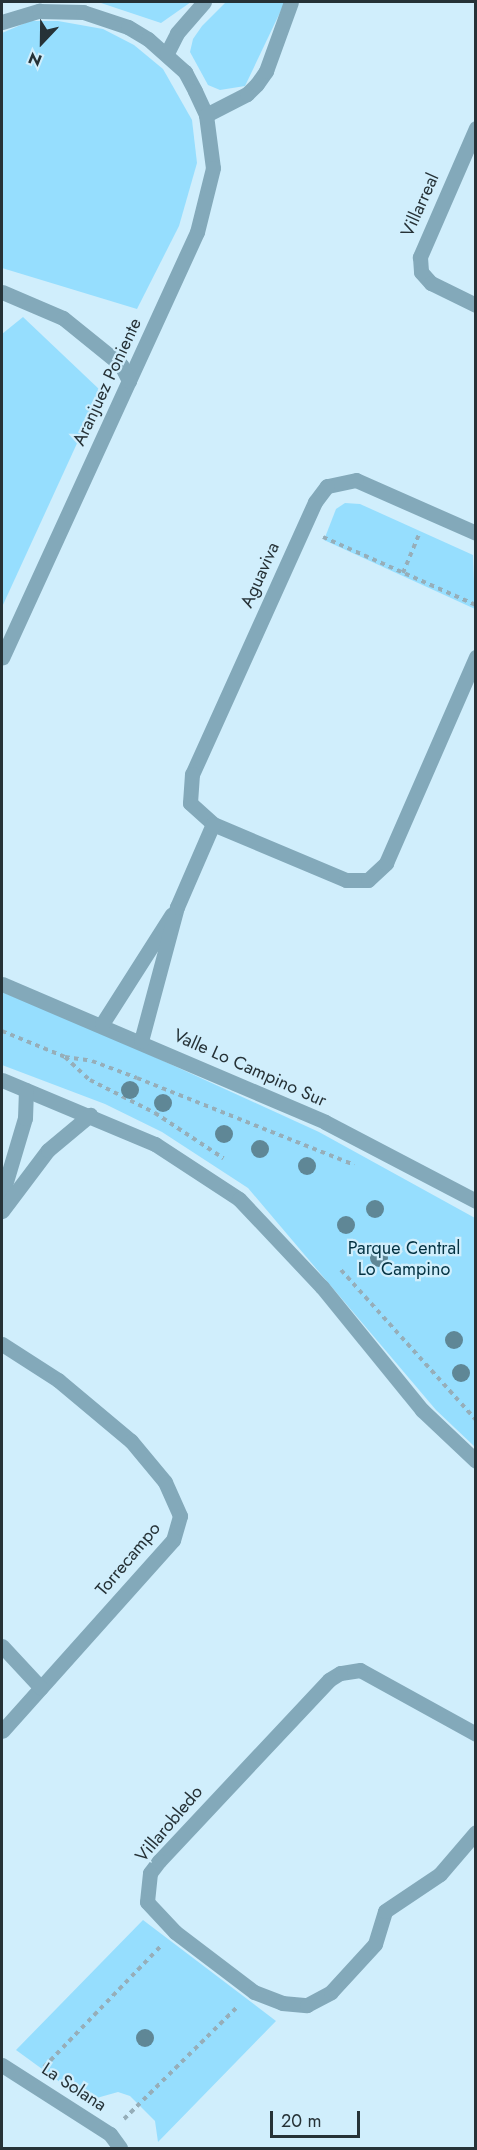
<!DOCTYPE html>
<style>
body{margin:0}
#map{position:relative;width:477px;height:2150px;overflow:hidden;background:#d0eefc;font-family:Jost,sans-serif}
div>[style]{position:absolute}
.green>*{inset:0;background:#96defe}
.path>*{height:4px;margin-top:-2px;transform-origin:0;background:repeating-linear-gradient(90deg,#96aeb9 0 4.5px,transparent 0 9px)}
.minor>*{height:15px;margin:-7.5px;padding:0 7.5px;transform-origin:7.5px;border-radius:7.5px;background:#83a9ba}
.trees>*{width:18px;height:18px;margin:-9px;border-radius:50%;background:#5f8796}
span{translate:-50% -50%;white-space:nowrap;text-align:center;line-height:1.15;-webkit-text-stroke:4.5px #d0eefc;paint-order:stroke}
.street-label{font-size:18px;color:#263237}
.park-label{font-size:18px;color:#033242}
.frame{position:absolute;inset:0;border:3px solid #263237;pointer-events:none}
.north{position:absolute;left:12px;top:12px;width:60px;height:60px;-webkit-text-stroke:4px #d0eefc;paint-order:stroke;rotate:202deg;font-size:16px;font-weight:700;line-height:24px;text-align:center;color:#263237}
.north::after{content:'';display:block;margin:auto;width:21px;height:27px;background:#263237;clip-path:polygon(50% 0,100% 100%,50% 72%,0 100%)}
.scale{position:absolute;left:270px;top:2111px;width:90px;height:27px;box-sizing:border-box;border:3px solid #263237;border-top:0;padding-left:8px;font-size:18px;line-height:21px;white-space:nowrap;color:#263237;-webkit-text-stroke:4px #d0eefc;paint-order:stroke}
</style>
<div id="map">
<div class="green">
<i style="clip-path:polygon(98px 2px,191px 2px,161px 23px)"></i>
<i style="clip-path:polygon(226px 2px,285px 2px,245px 86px,220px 90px,208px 85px,190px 52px,193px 39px,202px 26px)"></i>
<i style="clip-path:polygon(30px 21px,58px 21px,103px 29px,134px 45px,163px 69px,192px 120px,197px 163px,179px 226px,137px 309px,2px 268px,2px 33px)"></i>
<i style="clip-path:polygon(23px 317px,101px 391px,2px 607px,2px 334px)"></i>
<i style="clip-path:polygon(345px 503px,360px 504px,473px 555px,475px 609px,324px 540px,336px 509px)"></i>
<i style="clip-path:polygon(2px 992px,89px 1027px,319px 1132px,475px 1218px,475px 1447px,436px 1410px,248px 1188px,162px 1132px,105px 1104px,2px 1065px)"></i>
<i style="clip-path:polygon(143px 1920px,276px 2021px,158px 2142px,155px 2121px,130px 2096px,118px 2092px,86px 2101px,16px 2050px)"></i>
</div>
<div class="path">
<i style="left:323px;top:537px;width:167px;rotate:24deg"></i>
<i style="left:403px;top:573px;width:44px;rotate:-67.5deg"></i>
<i style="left:2px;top:1031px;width:68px;rotate:22.4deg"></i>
<i style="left:65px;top:1057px;width:27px;rotate:8deg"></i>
<i style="left:92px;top:1061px;width:48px;rotate:20.7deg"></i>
<i style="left:137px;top:1078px;width:234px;rotate:21.8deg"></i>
<i style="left:65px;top:1057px;width:34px;rotate:43deg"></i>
<i style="left:90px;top:1080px;width:73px;rotate:26.9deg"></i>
<i style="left:155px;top:1113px;width:82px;rotate:33.5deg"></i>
<i style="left:341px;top:1270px;width:202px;rotate:48deg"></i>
<i style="left:44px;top:2067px;width:167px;rotate:-46deg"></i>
<i style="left:124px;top:2119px;width:161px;rotate:-44.7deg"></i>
</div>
<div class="minor">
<i style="left:2px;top:22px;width:39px;rotate:-17deg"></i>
<i style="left:39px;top:11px;width:44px;rotate:1.3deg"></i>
<i style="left:83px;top:12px;width:47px;rotate:18.4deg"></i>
<i style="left:128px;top:27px;width:23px;rotate:31deg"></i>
<i style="left:148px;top:39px;width:50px;rotate:41.7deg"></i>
<i style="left:185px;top:72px;width:21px;rotate:62deg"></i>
<i style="left:195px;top:91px;width:26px;rotate:65deg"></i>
<i style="left:206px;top:115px;width:53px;rotate:82.5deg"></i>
<i style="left:213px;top:168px;width:66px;rotate:104deg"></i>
<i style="left:197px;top:232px;width:468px;rotate:114.6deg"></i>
<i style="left:167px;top:53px;width:22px;rotate:-63deg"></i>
<i style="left:177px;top:33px;width:41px;rotate:-48.9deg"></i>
<i style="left:206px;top:115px;width:46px;rotate:-27.1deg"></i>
<i style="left:247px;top:94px;width:14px;rotate:-45deg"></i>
<i style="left:257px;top:84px;width:16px;rotate:-55deg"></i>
<i style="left:266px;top:71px;width:73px;rotate:-70.1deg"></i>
<i style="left:476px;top:128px;width:141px;rotate:113.5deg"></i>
<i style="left:420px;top:257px;width:15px;rotate:86deg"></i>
<i style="left:421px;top:272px;width:15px;rotate:48deg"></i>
<i style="left:431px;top:283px;width:50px;rotate:26.1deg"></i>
<i style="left:2px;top:292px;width:66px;rotate:23.1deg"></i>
<i style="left:63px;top:318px;width:75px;rotate:39deg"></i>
<i style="left:121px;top:365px;width:18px;rotate:63deg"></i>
<i style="left:476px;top:533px;width:131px;rotate:-156.2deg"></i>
<i style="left:356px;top:480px;width:30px;rotate:168deg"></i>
<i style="left:327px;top:486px;width:20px;rotate:127deg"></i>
<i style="left:315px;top:502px;width:299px;rotate:114.3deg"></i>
<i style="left:192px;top:774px;width:29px;rotate:94deg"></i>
<i style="left:190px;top:803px;width:31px;rotate:42deg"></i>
<i style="left:213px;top:824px;width:144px;rotate:22.8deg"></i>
<i style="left:346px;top:880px;width:22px"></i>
<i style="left:368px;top:880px;width:25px;rotate:-43deg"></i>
<i style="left:386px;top:863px;width:225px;rotate:-66.4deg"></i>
<i style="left:2px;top:984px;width:351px;rotate:23.1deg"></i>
<i style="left:325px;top:1122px;width:170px;rotate:27.6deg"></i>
<i style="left:102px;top:1024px;width:130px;rotate:-57.5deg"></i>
<i style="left:141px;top:1041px;width:139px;rotate:-75deg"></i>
<i style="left:177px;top:907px;width:90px;rotate:-66.6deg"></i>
<i style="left:2px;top:1080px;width:166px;rotate:22.7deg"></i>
<i style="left:155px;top:1144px;width:100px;rotate:33.2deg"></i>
<i style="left:239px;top:1199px;width:121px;rotate:46.7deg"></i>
<i style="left:322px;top:1287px;width:159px;rotate:50.9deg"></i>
<i style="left:422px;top:1410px;width:74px;rotate:43.4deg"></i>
<i style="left:2px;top:1195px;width:80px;rotate:-73.4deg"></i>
<i style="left:25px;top:1118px;width:28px;rotate:-88deg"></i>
<i style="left:2px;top:1211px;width:76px;rotate:-53deg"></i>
<i style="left:48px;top:1150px;width:55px;rotate:-39.8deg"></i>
<i style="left:2px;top:1344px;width:67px;rotate:32.7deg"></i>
<i style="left:58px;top:1380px;width:95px;rotate:39.9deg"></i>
<i style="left:131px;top:1441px;width:53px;rotate:50.3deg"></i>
<i style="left:165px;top:1482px;width:37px;rotate:66deg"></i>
<i style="left:180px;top:1516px;width:25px;rotate:106deg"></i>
<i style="left:173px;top:1540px;width:256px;rotate:131.8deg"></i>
<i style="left:2px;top:1646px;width:57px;rotate:47.1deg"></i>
<i style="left:476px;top:1734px;width:132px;rotate:-151.1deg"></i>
<i style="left:360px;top:1670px;width:20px;rotate:171deg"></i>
<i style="left:340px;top:1673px;width:13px;rotate:148deg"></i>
<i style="left:329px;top:1680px;width:248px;rotate:133.2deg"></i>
<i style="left:159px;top:1861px;width:15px;rotate:127deg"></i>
<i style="left:150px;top:1873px;width:29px;rotate:96deg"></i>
<i style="left:147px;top:1902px;width:41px;rotate:47deg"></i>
<i style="left:175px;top:1932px;width:99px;rotate:37.2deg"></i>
<i style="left:254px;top:1992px;width:30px;rotate:21deg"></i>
<i style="left:282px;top:2003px;width:25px;rotate:5deg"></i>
<i style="left:307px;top:2005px;width:27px;rotate:-28deg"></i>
<i style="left:331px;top:1992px;width:65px;rotate:-47.5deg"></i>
<i style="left:375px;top:1944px;width:34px;rotate:-73deg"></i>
<i style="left:385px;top:1911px;width:66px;rotate:-33.9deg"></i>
<i style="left:440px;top:1874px;width:55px;rotate:-49.4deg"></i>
<i style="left:2px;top:2065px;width:128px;rotate:32.6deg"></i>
<i style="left:110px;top:2134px;width:17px;rotate:54deg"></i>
</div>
<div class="trees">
<i style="left:130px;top:1090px"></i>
<i style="left:163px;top:1103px"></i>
<i style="left:224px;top:1134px"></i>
<i style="left:260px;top:1149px"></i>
<i style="left:307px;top:1166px"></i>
<i style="left:375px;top:1209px"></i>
<i style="left:346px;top:1225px"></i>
<i style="left:379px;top:1258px"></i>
<i style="left:454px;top:1340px"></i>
<i style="left:461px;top:1373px"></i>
<i style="left:145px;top:2038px"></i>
</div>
<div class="street-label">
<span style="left:420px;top:205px;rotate:-66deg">Villarreal</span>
<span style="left:107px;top:382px;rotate:-65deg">Aranjuez Poniente</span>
<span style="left:260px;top:575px;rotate:-66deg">Aguaviva</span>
<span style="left:250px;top:1068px;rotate:24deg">Valle Lo Campino Sur</span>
<span style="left:128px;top:1559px;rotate:-50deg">Torrecampo</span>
<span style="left:169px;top:1824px;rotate:-50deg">Villarobledo</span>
<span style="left:74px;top:2087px;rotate:33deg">La Solana</span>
</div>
<div class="park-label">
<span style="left:404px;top:1259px">Parque Central<br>Lo Campino</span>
</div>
<div class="frame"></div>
<div class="north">N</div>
<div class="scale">20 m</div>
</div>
